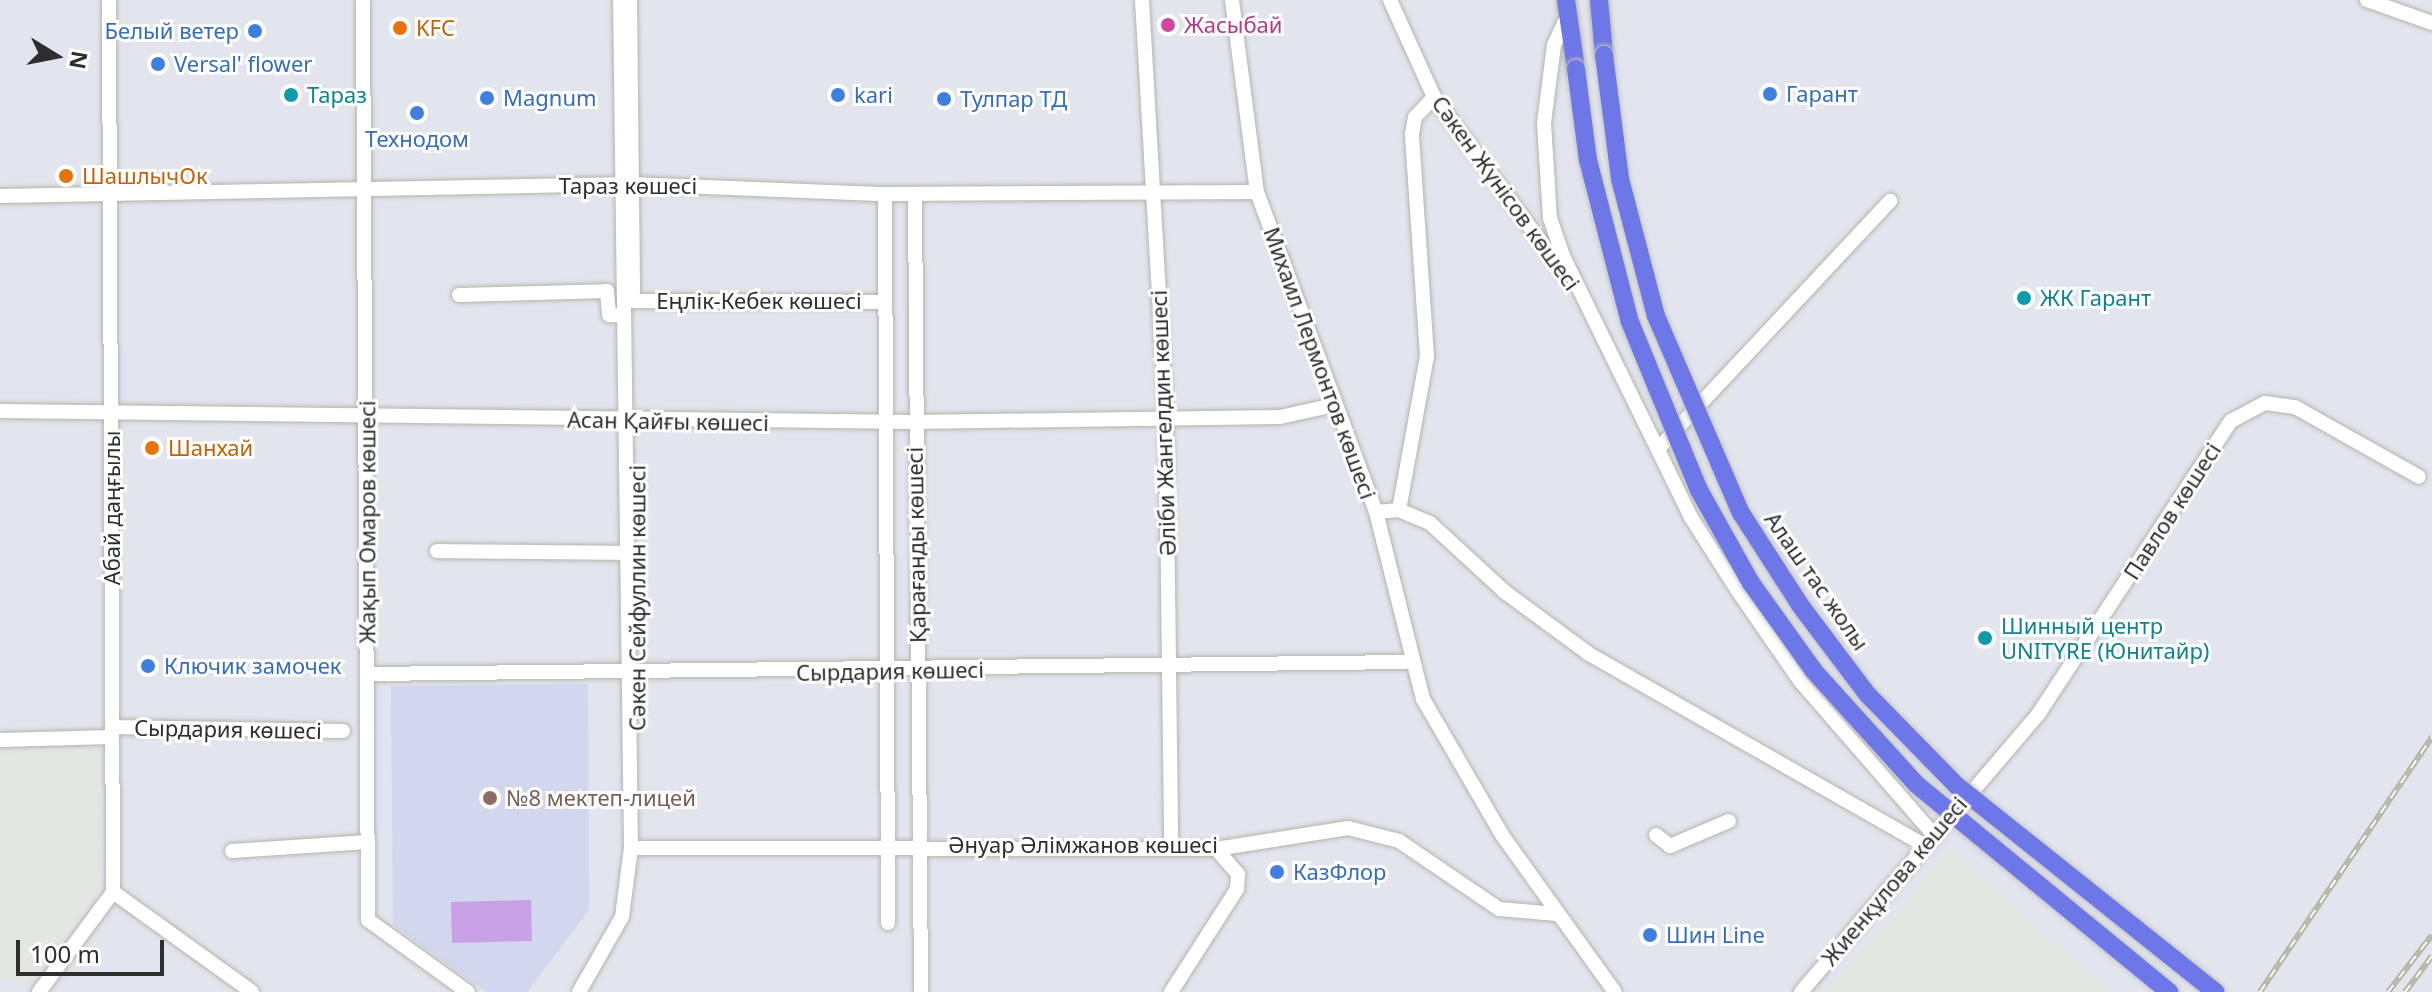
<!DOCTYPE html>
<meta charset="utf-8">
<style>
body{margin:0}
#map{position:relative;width:2432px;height:992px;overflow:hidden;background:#e2e5ee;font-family:"Noto Sans",sans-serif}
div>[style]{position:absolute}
.industrial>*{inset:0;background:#e4e7e1}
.education>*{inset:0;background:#d3d7ed}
.pitch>*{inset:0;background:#c8a0e5}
.roads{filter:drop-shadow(0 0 2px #b5b5ab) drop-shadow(0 0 2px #b5b5ab)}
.minor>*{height:14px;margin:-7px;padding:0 7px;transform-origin:7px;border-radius:7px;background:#fff}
.major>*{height:18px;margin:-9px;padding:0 9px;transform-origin:9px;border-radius:9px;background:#6e77e7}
.rail>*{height:6px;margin-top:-3px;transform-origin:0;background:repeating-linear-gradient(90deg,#fff 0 9px,#b6b6a4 0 18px);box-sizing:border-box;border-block:2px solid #b6b6a4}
.bridges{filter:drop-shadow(0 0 2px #c4c4c4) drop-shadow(0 0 2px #c4c4c4)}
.major-bridge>*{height:18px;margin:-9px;padding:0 9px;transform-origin:9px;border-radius:9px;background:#6e77e7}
.dots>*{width:22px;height:22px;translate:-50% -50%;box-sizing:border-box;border:4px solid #fff;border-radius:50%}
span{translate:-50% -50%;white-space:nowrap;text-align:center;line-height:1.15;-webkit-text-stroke:6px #fff;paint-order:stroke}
.hotel-label{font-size:22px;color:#b23c85}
.left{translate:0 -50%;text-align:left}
.food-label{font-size:22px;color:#c56008}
.shop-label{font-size:22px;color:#366cbe}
.right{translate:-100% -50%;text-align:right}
.culture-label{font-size:22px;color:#0d838f}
.street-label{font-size:22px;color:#2e2e2e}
.education-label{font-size:22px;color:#785e54}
.north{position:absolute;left:16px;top:16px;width:80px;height:80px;-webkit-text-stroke:6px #fff;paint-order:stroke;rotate:100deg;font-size:22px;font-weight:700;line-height:32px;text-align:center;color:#2e2e2e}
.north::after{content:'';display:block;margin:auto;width:28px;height:36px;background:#2e2e2e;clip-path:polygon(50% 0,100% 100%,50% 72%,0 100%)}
.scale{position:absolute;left:16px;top:940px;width:148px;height:36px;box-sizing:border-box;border:4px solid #2e2e2e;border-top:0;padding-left:10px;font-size:24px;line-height:28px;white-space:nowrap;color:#2e2e2e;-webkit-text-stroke:6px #fff;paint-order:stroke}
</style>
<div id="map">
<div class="industrial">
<i style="clip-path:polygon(98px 748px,100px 889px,33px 982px,0 980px,0 750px)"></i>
<i style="clip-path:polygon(1950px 848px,2109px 992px,1827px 992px)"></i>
</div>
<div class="education">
<i style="clip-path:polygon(588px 684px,589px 910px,527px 992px,486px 992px,393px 925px,391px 686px)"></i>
</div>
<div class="pitch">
<i style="clip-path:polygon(531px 900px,532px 941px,452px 943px,451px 902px)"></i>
</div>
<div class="roads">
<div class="minor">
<i style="left:363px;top:0;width:920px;rotate:89.69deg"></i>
<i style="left:368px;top:920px;width:123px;rotate:35.8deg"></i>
<i style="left:630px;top:0;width:292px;rotate:89.4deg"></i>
<i style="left:1142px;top:0;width:420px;rotate:86.7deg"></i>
<i style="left:1166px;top:419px;width:427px;rotate:89.3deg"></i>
<i style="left:1232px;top:0;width:194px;rotate:82.6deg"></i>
<i style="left:1257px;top:192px;width:341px;rotate:69.6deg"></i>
<i style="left:1376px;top:512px;width:23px;rotate:-5deg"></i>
<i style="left:1399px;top:510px;width:34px;rotate:23deg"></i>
<i style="left:1430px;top:523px;width:102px;rotate:42.6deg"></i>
<i style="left:1505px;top:592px;width:104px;rotate:36.4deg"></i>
<i style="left:1589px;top:654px;width:386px;rotate:29.7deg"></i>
<i style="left:1390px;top:0;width:107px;rotate:65.6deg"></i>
<i style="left:1434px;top:97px;width:217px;rotate:53.6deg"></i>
<i style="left:2367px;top:0;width:69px;rotate:19.5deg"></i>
<i style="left:1567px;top:17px;width:31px;rotate:115deg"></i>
<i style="left:1554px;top:45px;width:79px;rotate:97.3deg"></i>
<i style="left:1544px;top:123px;width:95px;rotate:86.4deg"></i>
<i style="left:1550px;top:218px;width:40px;rotate:71.1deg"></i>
<i style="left:1563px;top:256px;width:293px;rotate:63.9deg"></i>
<i style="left:1692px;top:519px;width:85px;rotate:57.4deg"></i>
<i style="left:1738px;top:591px;width:109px;rotate:55.4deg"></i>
<i style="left:1800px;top:681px;width:201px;rotate:49deg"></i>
<i style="left:885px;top:194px;width:729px;rotate:89.76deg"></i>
<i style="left:915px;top:194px;width:798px;rotate:89.57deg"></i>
<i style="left:0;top:196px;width:632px;rotate:-1.09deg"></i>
<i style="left:632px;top:184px;width:253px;rotate:2.3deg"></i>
<i style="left:885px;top:194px;width:372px;rotate:-0.3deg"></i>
<i style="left:459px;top:295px;width:148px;rotate:-1.5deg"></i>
<i style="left:607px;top:291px;width:24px;rotate:85deg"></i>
<i style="left:609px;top:315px;width:15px;rotate:4deg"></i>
<i style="left:633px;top:301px;width:251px;rotate:0.2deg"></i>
<i style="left:0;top:411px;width:914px;rotate:0.69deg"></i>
<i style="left:914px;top:422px;width:366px;rotate:-0.8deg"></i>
<i style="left:1280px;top:417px;width:55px;rotate:-12.5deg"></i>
<i style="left:1658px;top:449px;width:340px;rotate:-46.9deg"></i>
<i style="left:1399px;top:510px;width:157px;rotate:-79.7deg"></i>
<i style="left:1427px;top:356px;width:223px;rotate:-93.9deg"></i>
<i style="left:1412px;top:134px;width:17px;rotate:-80deg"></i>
<i style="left:1415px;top:117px;width:28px;rotate:-46deg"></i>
<i style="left:1376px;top:512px;width:193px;rotate:75.9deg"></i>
<i style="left:1423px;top:699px;width:157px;rotate:59.8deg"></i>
<i style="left:1502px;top:835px;width:193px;rotate:54.3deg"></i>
<i style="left:437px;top:551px;width:192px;rotate:0.6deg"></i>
<i style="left:367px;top:674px;width:1046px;rotate:-0.66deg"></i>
<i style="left:112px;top:727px;width:231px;rotate:1deg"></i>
<i style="left:0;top:740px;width:112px;rotate:-1.5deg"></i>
<i style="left:1656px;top:835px;width:18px;rotate:38deg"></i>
<i style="left:1670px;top:846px;width:64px;rotate:-23deg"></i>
<i style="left:631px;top:848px;width:585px;rotate:0.1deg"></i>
<i style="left:1216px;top:849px;width:134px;rotate:-9deg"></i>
<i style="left:1348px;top:828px;width:53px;rotate:14.3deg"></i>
<i style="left:1399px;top:841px;width:121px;rotate:34.2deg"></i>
<i style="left:1499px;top:909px;width:58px;rotate:4.9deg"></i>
<i style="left:232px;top:851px;width:136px;rotate:-3.8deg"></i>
<i style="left:113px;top:892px;width:171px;rotate:35.7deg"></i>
<i style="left:39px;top:992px;width:124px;rotate:-53.5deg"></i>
<i style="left:113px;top:892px;width:892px;rotate:-90.26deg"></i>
<i style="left:579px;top:992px;width:86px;rotate:-60.2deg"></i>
<i style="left:622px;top:917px;width:70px;rotate:-82.6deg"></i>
<i style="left:631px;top:848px;width:848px;rotate:-90.74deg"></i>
<i style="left:1171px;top:992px;width:122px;rotate:-57.3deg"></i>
<i style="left:1237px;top:889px;width:15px;rotate:-86deg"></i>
<i style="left:1238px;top:874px;width:33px;rotate:-131deg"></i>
<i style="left:1801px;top:992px;width:367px;rotate:-49.5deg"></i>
<i style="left:2039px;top:713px;width:349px;rotate:-56.7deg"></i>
<i style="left:2231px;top:421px;width:38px;rotate:-28deg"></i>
<i style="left:2265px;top:403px;width:30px;rotate:8deg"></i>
<i style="left:2295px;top:407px;width:142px;rotate:29.4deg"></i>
</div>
<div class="major">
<i style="left:1566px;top:0;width:70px;rotate:81.8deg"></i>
<i style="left:1599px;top:0;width:55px;rotate:84.8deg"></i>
</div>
</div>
<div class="rail">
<i style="left:2260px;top:992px;width:308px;rotate:-56deg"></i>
<i style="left:2388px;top:992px;width:72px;rotate:-52.3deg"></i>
<i style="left:2405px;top:992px;width:45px;rotate:-53.1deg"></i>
</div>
<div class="bridges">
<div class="major-bridge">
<i style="left:1604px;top:55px;width:125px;rotate:82.6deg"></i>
<i style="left:1620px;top:179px;width:142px;rotate:75.3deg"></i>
<i style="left:1656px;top:316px;width:215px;rotate:66.7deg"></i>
<i style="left:1741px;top:513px;width:109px;rotate:57.3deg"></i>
<i style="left:1800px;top:605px;width:111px;rotate:53deg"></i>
<i style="left:1867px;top:694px;width:127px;rotate:45.6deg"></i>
<i style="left:1956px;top:785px;width:332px;rotate:38.6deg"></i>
<i style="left:1576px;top:69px;width:92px;rotate:82.5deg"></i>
<i style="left:1588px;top:160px;width:167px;rotate:75.5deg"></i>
<i style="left:1630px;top:322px;width:182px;rotate:67.7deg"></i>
<i style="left:1699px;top:490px;width:107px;rotate:60.8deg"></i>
<i style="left:1751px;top:583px;width:108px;rotate:54.4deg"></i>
<i style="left:1814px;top:671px;width:152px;rotate:47.9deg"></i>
<i style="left:1916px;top:784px;width:328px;rotate:39.4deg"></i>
</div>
</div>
<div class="dots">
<i style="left:1168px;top:25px;background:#d1479c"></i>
<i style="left:400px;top:28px;background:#e8710a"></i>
<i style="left:255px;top:31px;background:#3f7fe0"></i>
<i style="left:158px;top:64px;background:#3f7fe0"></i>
<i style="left:1770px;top:94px;background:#3f7fe0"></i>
<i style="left:291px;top:95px;background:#0f9aa8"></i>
<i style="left:838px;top:95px;background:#3f7fe0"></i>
<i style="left:487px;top:98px;background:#3f7fe0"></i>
<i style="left:944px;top:99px;background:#3f7fe0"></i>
<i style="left:417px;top:113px;background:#3f7fe0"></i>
<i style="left:66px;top:176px;background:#e8710a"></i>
<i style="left:2024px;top:298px;background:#0f9aa8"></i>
<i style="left:152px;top:448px;background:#e8710a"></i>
<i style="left:1985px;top:638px;background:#0f9aa8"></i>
<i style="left:148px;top:666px;background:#3f7fe0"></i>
<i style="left:490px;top:798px;background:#8d6e63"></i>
<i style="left:1277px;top:872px;background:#3f7fe0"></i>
<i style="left:1650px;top:935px;background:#3f7fe0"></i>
</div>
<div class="hotel-label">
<span class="left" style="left:1184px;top:25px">Жасыбай</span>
</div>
<div class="food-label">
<span class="left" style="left:416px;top:28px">KFC</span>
<span class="left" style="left:82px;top:176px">ШашлычОк</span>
<span class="left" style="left:168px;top:448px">Шанхай</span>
</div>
<div class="shop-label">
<span class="right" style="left:239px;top:31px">Белый ветер</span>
<span class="left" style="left:174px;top:64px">Versal' flower</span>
<span class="left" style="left:1786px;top:94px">Гарант</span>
<span class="left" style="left:854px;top:95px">kari</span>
<span class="left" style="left:503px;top:98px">Magnum</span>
<span class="left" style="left:960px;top:99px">Тулпар ТД</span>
<span style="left:417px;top:139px">Технодом</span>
<span class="left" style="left:164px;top:666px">Ключик замочек</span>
<span class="left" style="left:1293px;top:872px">КазФлор</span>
<span class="left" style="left:1666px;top:935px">Шин Line</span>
</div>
<div class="culture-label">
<span class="left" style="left:307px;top:95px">Тараз</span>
<span class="left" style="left:2040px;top:298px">ЖК Гарант</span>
<span class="left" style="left:2001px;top:638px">Шинный центр<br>UNITYRE (Юнитайр)</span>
</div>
<div class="street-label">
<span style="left:628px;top:186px">Тараз көшесі</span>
<span style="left:1506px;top:193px;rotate:54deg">Сәкен Жүнісов көшесі</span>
<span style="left:759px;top:301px">Еңлік-Кебек көшесі</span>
<span style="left:1320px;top:363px;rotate:70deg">Михаил Лермонтов көшесі</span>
<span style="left:668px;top:421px;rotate:1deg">Асан Қайғы көшесі</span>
<span style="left:1163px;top:423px;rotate:-92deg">Әліби Жангелдин көшесі</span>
<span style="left:112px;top:508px;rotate:-90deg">Абай даңғылы</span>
<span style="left:2172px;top:511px;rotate:-57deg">Павлов көшесі</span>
<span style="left:367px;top:522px;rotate:-90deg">Жақып Омаров көшесі</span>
<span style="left:916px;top:545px;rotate:-91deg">Қарағанды көшесі</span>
<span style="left:1817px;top:581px;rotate:55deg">Алаш тас жолы</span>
<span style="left:637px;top:598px;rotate:-90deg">Сәкен Сейфуллин көшесі</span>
<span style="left:890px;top:671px;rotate:-1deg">Сырдария көшесі</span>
<span style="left:228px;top:729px;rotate:1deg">Сырдария көшесі</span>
<span style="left:1083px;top:845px">Әнуар Әлімжанов көшесі</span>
<span style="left:1894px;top:881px;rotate:-50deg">Жиенқұлова көшесі</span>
</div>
<div class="education-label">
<span class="left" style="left:506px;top:798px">№8 мектеп-лицей</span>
</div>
<div class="north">N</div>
<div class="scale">100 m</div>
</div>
